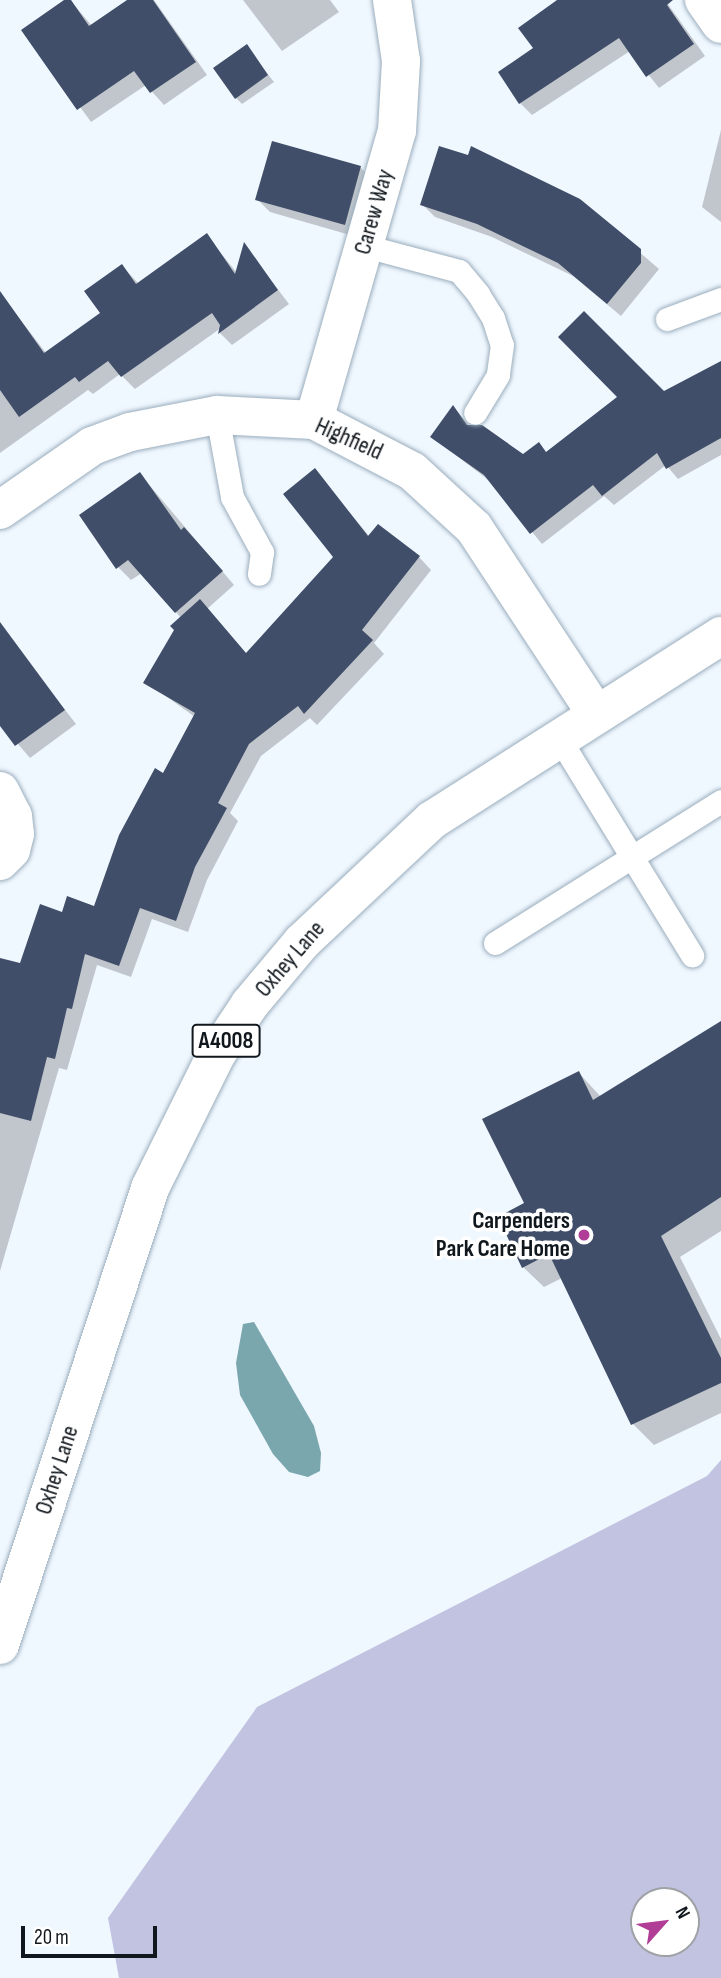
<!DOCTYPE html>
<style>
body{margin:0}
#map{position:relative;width:721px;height:1978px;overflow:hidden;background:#f0f8ff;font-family:"Sofia Sans Condensed",sans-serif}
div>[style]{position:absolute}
.green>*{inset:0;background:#c1c3e1}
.water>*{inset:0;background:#7aa6ad}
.shadow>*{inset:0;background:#0003}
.building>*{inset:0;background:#414e69}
.roads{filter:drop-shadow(0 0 2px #9aadbd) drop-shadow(0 0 2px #9aadbd)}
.lane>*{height:23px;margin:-11.5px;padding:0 11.5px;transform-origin:11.5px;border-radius:11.5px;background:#fff}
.street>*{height:38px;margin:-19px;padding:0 19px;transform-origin:19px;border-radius:19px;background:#fff}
.primary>*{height:38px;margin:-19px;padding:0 19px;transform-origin:19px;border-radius:19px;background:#fff}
.dots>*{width:19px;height:19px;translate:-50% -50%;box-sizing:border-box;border:4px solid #fff;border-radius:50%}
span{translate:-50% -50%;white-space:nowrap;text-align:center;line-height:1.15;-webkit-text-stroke:7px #fff;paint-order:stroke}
.shield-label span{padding:2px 5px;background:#fff;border:2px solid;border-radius:5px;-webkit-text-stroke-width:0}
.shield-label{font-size:23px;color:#10171d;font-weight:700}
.street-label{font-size:24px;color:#10171d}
.poi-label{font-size:24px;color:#10171d;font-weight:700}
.right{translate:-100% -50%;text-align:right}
.north{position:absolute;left:630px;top:1887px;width:70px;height:70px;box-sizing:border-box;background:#fff;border:2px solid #9fa2a5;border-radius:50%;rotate:62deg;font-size:19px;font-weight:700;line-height:28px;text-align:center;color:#10171d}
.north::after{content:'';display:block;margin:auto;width:24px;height:32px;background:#b03d96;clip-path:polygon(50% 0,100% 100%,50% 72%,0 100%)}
.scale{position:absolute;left:21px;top:1926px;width:136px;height:32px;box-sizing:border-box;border:4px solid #10171d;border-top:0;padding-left:9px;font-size:21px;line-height:24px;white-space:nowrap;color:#10171d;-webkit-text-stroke:5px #fff;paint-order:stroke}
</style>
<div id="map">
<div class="green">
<i style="clip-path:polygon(evenodd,721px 1460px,721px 1978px,119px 1978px,108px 1918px,257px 1707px,707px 1476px,721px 1460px,644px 1901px,686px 1901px,686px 1943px,644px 1943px,644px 1901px)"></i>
</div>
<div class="water">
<i style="clip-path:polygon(254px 1322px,314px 1426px,321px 1453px,320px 1471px,308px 1477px,289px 1472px,273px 1454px,240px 1395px,236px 1363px,243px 1324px)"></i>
</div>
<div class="shadow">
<i style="clip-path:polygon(70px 0,92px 26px,130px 0,154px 0,207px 75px,164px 105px,146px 85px,91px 122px,24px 30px)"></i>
<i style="clip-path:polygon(243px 0,330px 0,339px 12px,282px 51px)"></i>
<i style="clip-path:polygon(561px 0,665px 0,705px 56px,659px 88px,630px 51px,532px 115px,520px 103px,535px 49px)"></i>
<i style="clip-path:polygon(246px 46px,274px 82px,242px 104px,236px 98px)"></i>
<i style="clip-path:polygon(721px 130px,721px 222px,702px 207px)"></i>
<i style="clip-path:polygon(360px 167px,373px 180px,357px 237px,270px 212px,257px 199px)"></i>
<i style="clip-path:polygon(579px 200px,659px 269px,621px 316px,573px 276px,492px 237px,435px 217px,422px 204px)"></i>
<i style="clip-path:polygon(207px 236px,237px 273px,244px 245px,289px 304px,232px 345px,220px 333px,221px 328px,135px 389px,120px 374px,93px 394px,88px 390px,0 453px,0 311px,9px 305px,46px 353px,102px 313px,122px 266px,139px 284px)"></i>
<i style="clip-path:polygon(721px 363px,721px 455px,678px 479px,666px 465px,614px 505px,604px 496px,542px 544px,491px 482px,432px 437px,453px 407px,470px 426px,524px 456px,547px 453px)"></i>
<i style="clip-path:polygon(315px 471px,370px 537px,419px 557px,431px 570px,374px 643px,384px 654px,317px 725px,310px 718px,261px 756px,230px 813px,238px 821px,207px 880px,188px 932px,152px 919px,131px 977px,97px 965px,67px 1070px,59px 1068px,0 1271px,0 975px,21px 965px,63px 914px,95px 908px,195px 717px,146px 682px,181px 618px,142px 573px,131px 580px,118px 567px,140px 474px,234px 585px,207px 609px,247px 655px,336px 557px)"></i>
<i style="clip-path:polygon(19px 650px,76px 724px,30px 758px,0 723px,0 664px)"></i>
<i style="clip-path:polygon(721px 1023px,721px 1231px,680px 1257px,721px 1339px,721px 1413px,654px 1445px,633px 1424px,562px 1278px,544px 1287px,523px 1267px,526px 1204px,579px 1073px,601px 1097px)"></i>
</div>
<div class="building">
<i style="clip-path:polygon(64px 0,71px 0,89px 26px,127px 0,153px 0,196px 62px,150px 93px,134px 71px,77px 110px,21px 30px)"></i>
<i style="clip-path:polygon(557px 0,673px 0,667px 5px,694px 44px,646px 77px,619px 38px,519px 104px,498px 72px,533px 48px,518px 28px)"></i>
<i style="clip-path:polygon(247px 44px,268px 75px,235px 99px,213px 68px)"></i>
<i style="clip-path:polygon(272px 141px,361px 166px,345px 225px,255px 200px)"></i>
<i style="clip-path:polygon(439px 146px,468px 155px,471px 146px,580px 199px,641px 249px,641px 263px,607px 304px,558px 263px,477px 224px,420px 205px)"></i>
<i style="clip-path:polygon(207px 233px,235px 274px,244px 242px,278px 290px,218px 334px,220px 325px,212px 313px,121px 377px,108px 361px,79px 382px,75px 377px,19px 417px,0 390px,0 291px,44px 353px,100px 313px,84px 291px,122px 264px,136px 284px)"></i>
<i style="clip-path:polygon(584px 311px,664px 391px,721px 361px,721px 438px,666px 469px,657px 453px,602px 496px,593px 485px,530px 534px,484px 475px,430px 437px,453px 405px,467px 425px,482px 425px,523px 454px,539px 442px,546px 452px,617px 397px,558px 337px)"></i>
<i style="clip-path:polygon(315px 468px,368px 536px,378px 524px,420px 556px,362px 630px,373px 640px,304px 714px,298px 706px,249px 744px,218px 803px,227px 808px,195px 867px,176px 921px,140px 908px,119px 966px,85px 954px,72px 1009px,67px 1008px,55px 1059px,47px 1057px,31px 1121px,0 1113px,0 958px,20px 963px,40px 904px,62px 912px,67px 896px,94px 906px,119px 835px,155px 768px,163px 773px,195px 713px,143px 683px,174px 630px,170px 626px,200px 599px,246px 653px,333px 557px,283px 494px)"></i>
<i style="clip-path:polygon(140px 472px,181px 530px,184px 527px,223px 571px,175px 613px,128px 560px,116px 569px,79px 515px)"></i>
<i style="clip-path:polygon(0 622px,65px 710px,15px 746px,0 726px)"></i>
<i style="clip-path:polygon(721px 1021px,721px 1197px,661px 1236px,721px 1358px,721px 1383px,631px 1425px,549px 1254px,522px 1268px,498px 1217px,524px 1203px,482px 1119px,579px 1071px,593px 1100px)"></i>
</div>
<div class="roads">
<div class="lane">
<i style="left:365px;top:246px;width:97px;rotate:14.9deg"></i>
<i style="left:459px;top:271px;width:30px;rotate:50deg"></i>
<i style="left:478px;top:294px;width:28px;rotate:58deg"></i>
<i style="left:493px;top:318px;width:28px;rotate:72deg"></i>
<i style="left:502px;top:345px;width:30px;rotate:98deg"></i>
<i style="left:498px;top:375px;width:44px;rotate:121.2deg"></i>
<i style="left:667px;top:319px;width:58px;rotate:-20.3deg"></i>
<i style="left:217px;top:415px;width:83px;rotate:79.6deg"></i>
<i style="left:232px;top:497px;width:63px;rotate:61.4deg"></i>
<i style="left:262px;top:552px;width:22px;rotate:98deg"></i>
<i style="left:559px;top:738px;width:255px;rotate:58.5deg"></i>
<i style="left:495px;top:943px;width:267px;rotate:-32.1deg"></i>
</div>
<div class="street">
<i style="left:704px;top:0;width:29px;rotate:55deg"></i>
<i style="left:314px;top:420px;width:301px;rotate:-74deg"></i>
<i style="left:397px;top:131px;width:70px;rotate:-86.7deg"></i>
<i style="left:401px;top:61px;width:62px;rotate:-98.4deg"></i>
<i style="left:0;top:510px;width:112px;rotate:-34.8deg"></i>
<i style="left:92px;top:446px;width:40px;rotate:-20.2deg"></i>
<i style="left:130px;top:432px;width:89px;rotate:-11.1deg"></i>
<i style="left:217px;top:415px;width:97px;rotate:3deg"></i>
<i style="left:314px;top:420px;width:110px;rotate:27.5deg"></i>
<i style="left:412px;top:471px;width:84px;rotate:42.6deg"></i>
<i style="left:474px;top:528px;width:222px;rotate:56.7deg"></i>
<i style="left:0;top:791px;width:28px;rotate:63deg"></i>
<i style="left:13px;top:816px;width:18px;rotate:84deg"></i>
<i style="left:15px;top:834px;width:16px;rotate:104deg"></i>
<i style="left:11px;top:850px;width:16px;rotate:135deg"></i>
</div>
<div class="primary">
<i style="left:0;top:1645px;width:481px;rotate:-71.8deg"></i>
<i style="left:150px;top:1188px;width:148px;rotate:-63.6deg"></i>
<i style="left:216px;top:1055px;width:61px;rotate:-56.3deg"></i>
<i style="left:250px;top:1004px;width:81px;rotate:-50deg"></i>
<i style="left:302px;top:942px;width:178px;rotate:-43.2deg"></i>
<i style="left:432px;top:820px;width:343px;rotate:-32.5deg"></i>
</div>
</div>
<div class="dots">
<i style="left:584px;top:1235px;background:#b03d96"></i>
</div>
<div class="shield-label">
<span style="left:226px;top:1041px">A4008</span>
</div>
<div class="street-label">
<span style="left:374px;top:212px;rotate:-74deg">Carew Way</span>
<span style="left:349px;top:439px;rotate:24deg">Highfield</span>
<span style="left:290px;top:959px;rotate:-49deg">Oxhey Lane</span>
<span style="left:57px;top:1470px;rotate:-72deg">Oxhey Lane</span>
</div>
<div class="poi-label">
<span class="right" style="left:570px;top:1235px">Carpenders<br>Park Care Home</span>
</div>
<div class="north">N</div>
<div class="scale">20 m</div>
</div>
